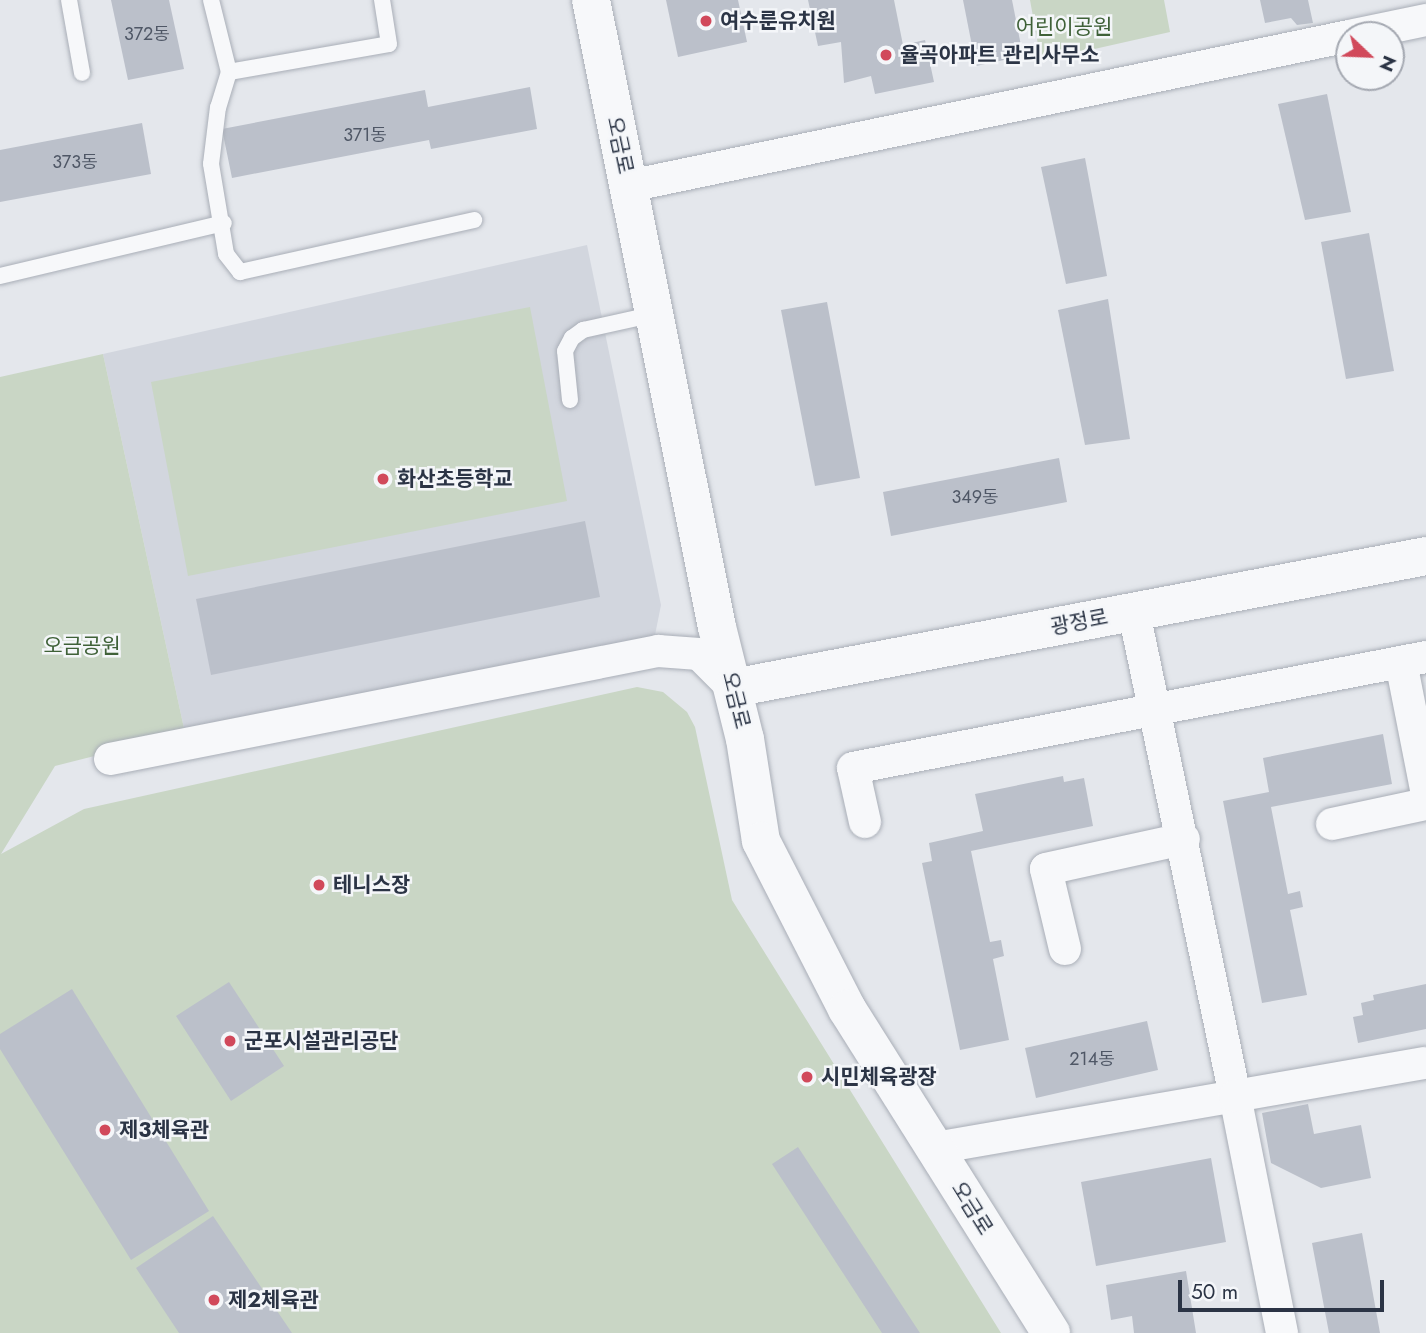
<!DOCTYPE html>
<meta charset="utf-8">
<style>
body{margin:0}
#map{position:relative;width:1426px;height:1333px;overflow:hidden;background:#e4e7ec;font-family:Jost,"Noto Sans KR",sans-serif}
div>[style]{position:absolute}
.built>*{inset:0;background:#d2d6de}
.green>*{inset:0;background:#c9d6c5}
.building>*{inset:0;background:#bbc0ca}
.roads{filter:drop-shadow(0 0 2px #a9aeb7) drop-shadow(0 0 2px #a9aeb7)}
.service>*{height:16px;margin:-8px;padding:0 8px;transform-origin:8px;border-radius:8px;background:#f7f8fa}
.minor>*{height:32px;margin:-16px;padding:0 16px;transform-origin:16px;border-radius:16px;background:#f7f8fa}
.tertiary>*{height:38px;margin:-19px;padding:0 19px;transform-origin:19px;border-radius:19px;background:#f7f8fa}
.dots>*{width:19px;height:19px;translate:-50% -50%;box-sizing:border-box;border:4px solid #f4f6f9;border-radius:50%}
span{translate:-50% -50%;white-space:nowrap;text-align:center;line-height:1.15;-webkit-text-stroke:5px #f4f6f9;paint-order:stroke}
.number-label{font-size:18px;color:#4f5766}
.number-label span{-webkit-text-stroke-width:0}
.poi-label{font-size:21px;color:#2b3445;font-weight:700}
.left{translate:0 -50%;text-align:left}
.park-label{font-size:21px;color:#3f6138}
.street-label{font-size:21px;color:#2b3445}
.north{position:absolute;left:1335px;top:21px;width:70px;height:70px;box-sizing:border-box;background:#f4f6f9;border:2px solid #a4a8b1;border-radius:50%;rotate:113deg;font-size:19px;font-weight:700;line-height:28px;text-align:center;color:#2b3445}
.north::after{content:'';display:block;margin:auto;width:24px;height:32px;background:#d1495b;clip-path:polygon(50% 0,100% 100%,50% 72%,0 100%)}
.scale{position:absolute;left:1178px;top:1280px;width:206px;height:32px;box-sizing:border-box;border:4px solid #2b3445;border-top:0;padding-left:9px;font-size:21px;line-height:24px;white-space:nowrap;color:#2b3445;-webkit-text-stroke:5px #f4f6f9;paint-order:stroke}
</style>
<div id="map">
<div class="built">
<i style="clip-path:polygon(587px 245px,661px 605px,655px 635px,643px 647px,185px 733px,103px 354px)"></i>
</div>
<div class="green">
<i style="clip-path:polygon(1030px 0,1164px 0,1170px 32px,1041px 61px)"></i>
<i style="clip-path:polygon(530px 307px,567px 501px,188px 576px,151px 382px)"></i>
<i style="clip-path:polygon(103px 354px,185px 733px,55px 766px,1px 854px,84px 809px,637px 687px,663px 692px,687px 712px,695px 727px,732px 900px,1001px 1333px,0 1333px,0 377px)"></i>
</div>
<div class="building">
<i style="clip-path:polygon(111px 0,169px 0,184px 69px,128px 80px)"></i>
<i style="clip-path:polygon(666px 0,738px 0,747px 42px,678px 57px)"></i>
<i style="clip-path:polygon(808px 0,894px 0,903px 45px,925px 40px,934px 82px,875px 94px,871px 76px,844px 83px,841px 42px,818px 46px)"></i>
<i style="clip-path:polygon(963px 0,1012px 0,1023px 56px,976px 66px)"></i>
<i style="clip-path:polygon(1260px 0,1308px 0,1313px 23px,1297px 25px,1291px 18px,1265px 23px)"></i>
<i style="clip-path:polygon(530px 87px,537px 129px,431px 149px,429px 140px,232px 178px,222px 129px,425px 90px,428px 107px)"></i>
<i style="clip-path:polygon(1327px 94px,1351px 212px,1305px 220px,1278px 104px)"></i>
<i style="clip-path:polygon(142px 123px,151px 174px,0 202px,0 150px)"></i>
<i style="clip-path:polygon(1085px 158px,1107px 276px,1066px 284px,1041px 167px)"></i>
<i style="clip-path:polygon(1369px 233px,1394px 371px,1346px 379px,1321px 242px)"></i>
<i style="clip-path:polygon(1108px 299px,1130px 439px,1085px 445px,1058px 310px)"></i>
<i style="clip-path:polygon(827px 302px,860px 478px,815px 486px,781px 310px)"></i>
<i style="clip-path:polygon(1059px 458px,1067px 502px,891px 536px,883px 492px)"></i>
<i style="clip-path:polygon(585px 521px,600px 597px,211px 675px,196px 599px)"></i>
<i style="clip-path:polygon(1383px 734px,1392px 784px,1271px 807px,1288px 894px,1300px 891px,1303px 907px,1290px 910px,1307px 995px,1262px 1003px,1223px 801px,1269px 792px,1263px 758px)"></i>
<i style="clip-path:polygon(1063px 776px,1064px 782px,1084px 778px,1093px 826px,971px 851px,990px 942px,1001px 940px,1004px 956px,993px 959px,1009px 1040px,960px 1050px,922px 863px,932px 861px,929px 843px,983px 831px,975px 794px)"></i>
<i style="clip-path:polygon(229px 982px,284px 1066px,231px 1101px,176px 1016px)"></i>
<i style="clip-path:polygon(1426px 984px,1426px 1029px,1358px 1043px,1353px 1017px,1363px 1015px,1361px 1003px,1374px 1000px,1373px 995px)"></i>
<i style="clip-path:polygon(72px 989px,209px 1211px,131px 1260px,0 1049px,0 1034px)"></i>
<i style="clip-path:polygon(1147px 1021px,1158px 1070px,1036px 1098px,1025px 1048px)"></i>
<i style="clip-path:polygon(1308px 1104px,1314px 1134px,1361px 1125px,1371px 1178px,1321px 1188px,1271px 1163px,1262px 1113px)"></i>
<i style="clip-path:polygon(798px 1147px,920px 1333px,882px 1333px,772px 1164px)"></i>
<i style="clip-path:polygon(1211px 1158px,1226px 1242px,1096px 1266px,1081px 1182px)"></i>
<i style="clip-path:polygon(213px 1216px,292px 1333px,179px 1333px,136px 1268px)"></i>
<i style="clip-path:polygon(1362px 1233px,1380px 1333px,1329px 1333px,1312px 1243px)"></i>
<i style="clip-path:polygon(1186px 1271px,1196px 1333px,1134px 1333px,1132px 1316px,1111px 1320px,1106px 1285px)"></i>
</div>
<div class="roads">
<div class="service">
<i style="left:69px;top:0;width:74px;rotate:79.9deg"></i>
<i style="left:211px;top:0;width:74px;rotate:76deg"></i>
<i style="left:229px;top:72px;width:37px;rotate:107deg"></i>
<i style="left:218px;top:107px;width:57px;rotate:97deg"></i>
<i style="left:211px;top:164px;width:91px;rotate:80.5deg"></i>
<i style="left:226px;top:254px;width:23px;rotate:52deg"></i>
<i style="left:240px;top:272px;width:240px;rotate:-12.5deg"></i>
<i style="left:229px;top:72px;width:162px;rotate:-9.9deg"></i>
<i style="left:389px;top:44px;width:45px;rotate:-99deg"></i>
<i style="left:0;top:276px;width:230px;rotate:-13.3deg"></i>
<i style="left:570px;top:400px;width:49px;rotate:-95.8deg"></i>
<i style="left:565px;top:351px;width:15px;rotate:-62deg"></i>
<i style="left:572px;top:338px;width:14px;rotate:-36deg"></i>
<i style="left:583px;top:330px;width:74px;rotate:-12.5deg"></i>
</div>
<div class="minor">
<i style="left:1354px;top:35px;width:74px;rotate:-11.8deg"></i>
<i style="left:629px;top:186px;width:735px;rotate:-11.77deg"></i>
<i style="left:1401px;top:662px;width:129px;rotate:78.9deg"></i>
<i style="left:110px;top:759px;width:559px;rotate:-11.15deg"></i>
<i style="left:658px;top:651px;width:41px;rotate:4.2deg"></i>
<i style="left:699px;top:654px;width:48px;rotate:45deg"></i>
<i style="left:865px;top:822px;width:55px;rotate:-102.5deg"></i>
<i style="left:853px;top:768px;width:584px;rotate:-10.96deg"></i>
<i style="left:1332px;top:824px;width:96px;rotate:-12deg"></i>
<i style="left:1065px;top:949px;width:82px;rotate:-103.4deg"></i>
<i style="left:1046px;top:869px;width:141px;rotate:-12.3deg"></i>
<i style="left:935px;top:1148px;width:304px;rotate:-9.8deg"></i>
<i style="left:1235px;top:1096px;width:495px;rotate:-101.8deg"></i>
<i style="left:1282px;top:1333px;width:242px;rotate:-101.2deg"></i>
<i style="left:1235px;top:1096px;width:192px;rotate:-9.9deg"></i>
</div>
<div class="tertiary">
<i style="left:591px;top:0;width:640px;rotate:78.64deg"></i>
<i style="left:717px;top:627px;width:115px;rotate:76deg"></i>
<i style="left:745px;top:739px;width:103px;rotate:81.1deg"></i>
<i style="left:761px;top:841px;width:189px;rotate:62.9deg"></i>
<i style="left:847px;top:1009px;width:383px;rotate:57.8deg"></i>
<i style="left:733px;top:688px;width:705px;rotate:-10.78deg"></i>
</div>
</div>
<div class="dots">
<i style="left:706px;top:21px;background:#d1495b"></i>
<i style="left:886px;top:55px;background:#d1495b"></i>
<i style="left:383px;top:479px;background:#d1495b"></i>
<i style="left:319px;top:885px;background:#d1495b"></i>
<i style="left:230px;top:1041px;background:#d1495b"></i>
<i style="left:807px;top:1077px;background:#d1495b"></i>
<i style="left:105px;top:1130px;background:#d1495b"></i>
<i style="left:214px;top:1300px;background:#d1495b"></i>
</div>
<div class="number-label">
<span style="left:147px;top:34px">372동</span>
<span style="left:365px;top:135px">371동</span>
<span style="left:75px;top:162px">373동</span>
<span style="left:975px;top:497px">349동</span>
<span style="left:1092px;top:1059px">214동</span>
</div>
<div class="poi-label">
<span class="left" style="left:720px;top:21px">여수룬유치원</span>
<span class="left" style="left:900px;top:55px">율곡아파트 관리사무소</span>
<span class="left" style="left:397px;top:479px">화산초등학교</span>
<span class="left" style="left:333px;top:885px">테니스장</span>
<span class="left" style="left:244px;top:1041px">군포시설관리공단</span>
<span class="left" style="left:821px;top:1077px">시민체육광장</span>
<span class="left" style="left:119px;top:1130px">제3체육관</span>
<span class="left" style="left:228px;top:1300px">제2체육관</span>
</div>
<div class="park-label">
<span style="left:1064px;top:27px">어린이공원</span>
<span style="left:82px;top:646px">오금공원</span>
</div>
<div class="street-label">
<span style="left:620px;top:145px;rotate:78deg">오금로</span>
<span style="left:1079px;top:622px;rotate:-11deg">광정로</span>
<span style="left:736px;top:700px;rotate:76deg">오금로</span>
<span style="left:972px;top:1208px;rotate:58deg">오금로</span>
</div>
<div class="north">N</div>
<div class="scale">50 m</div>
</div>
